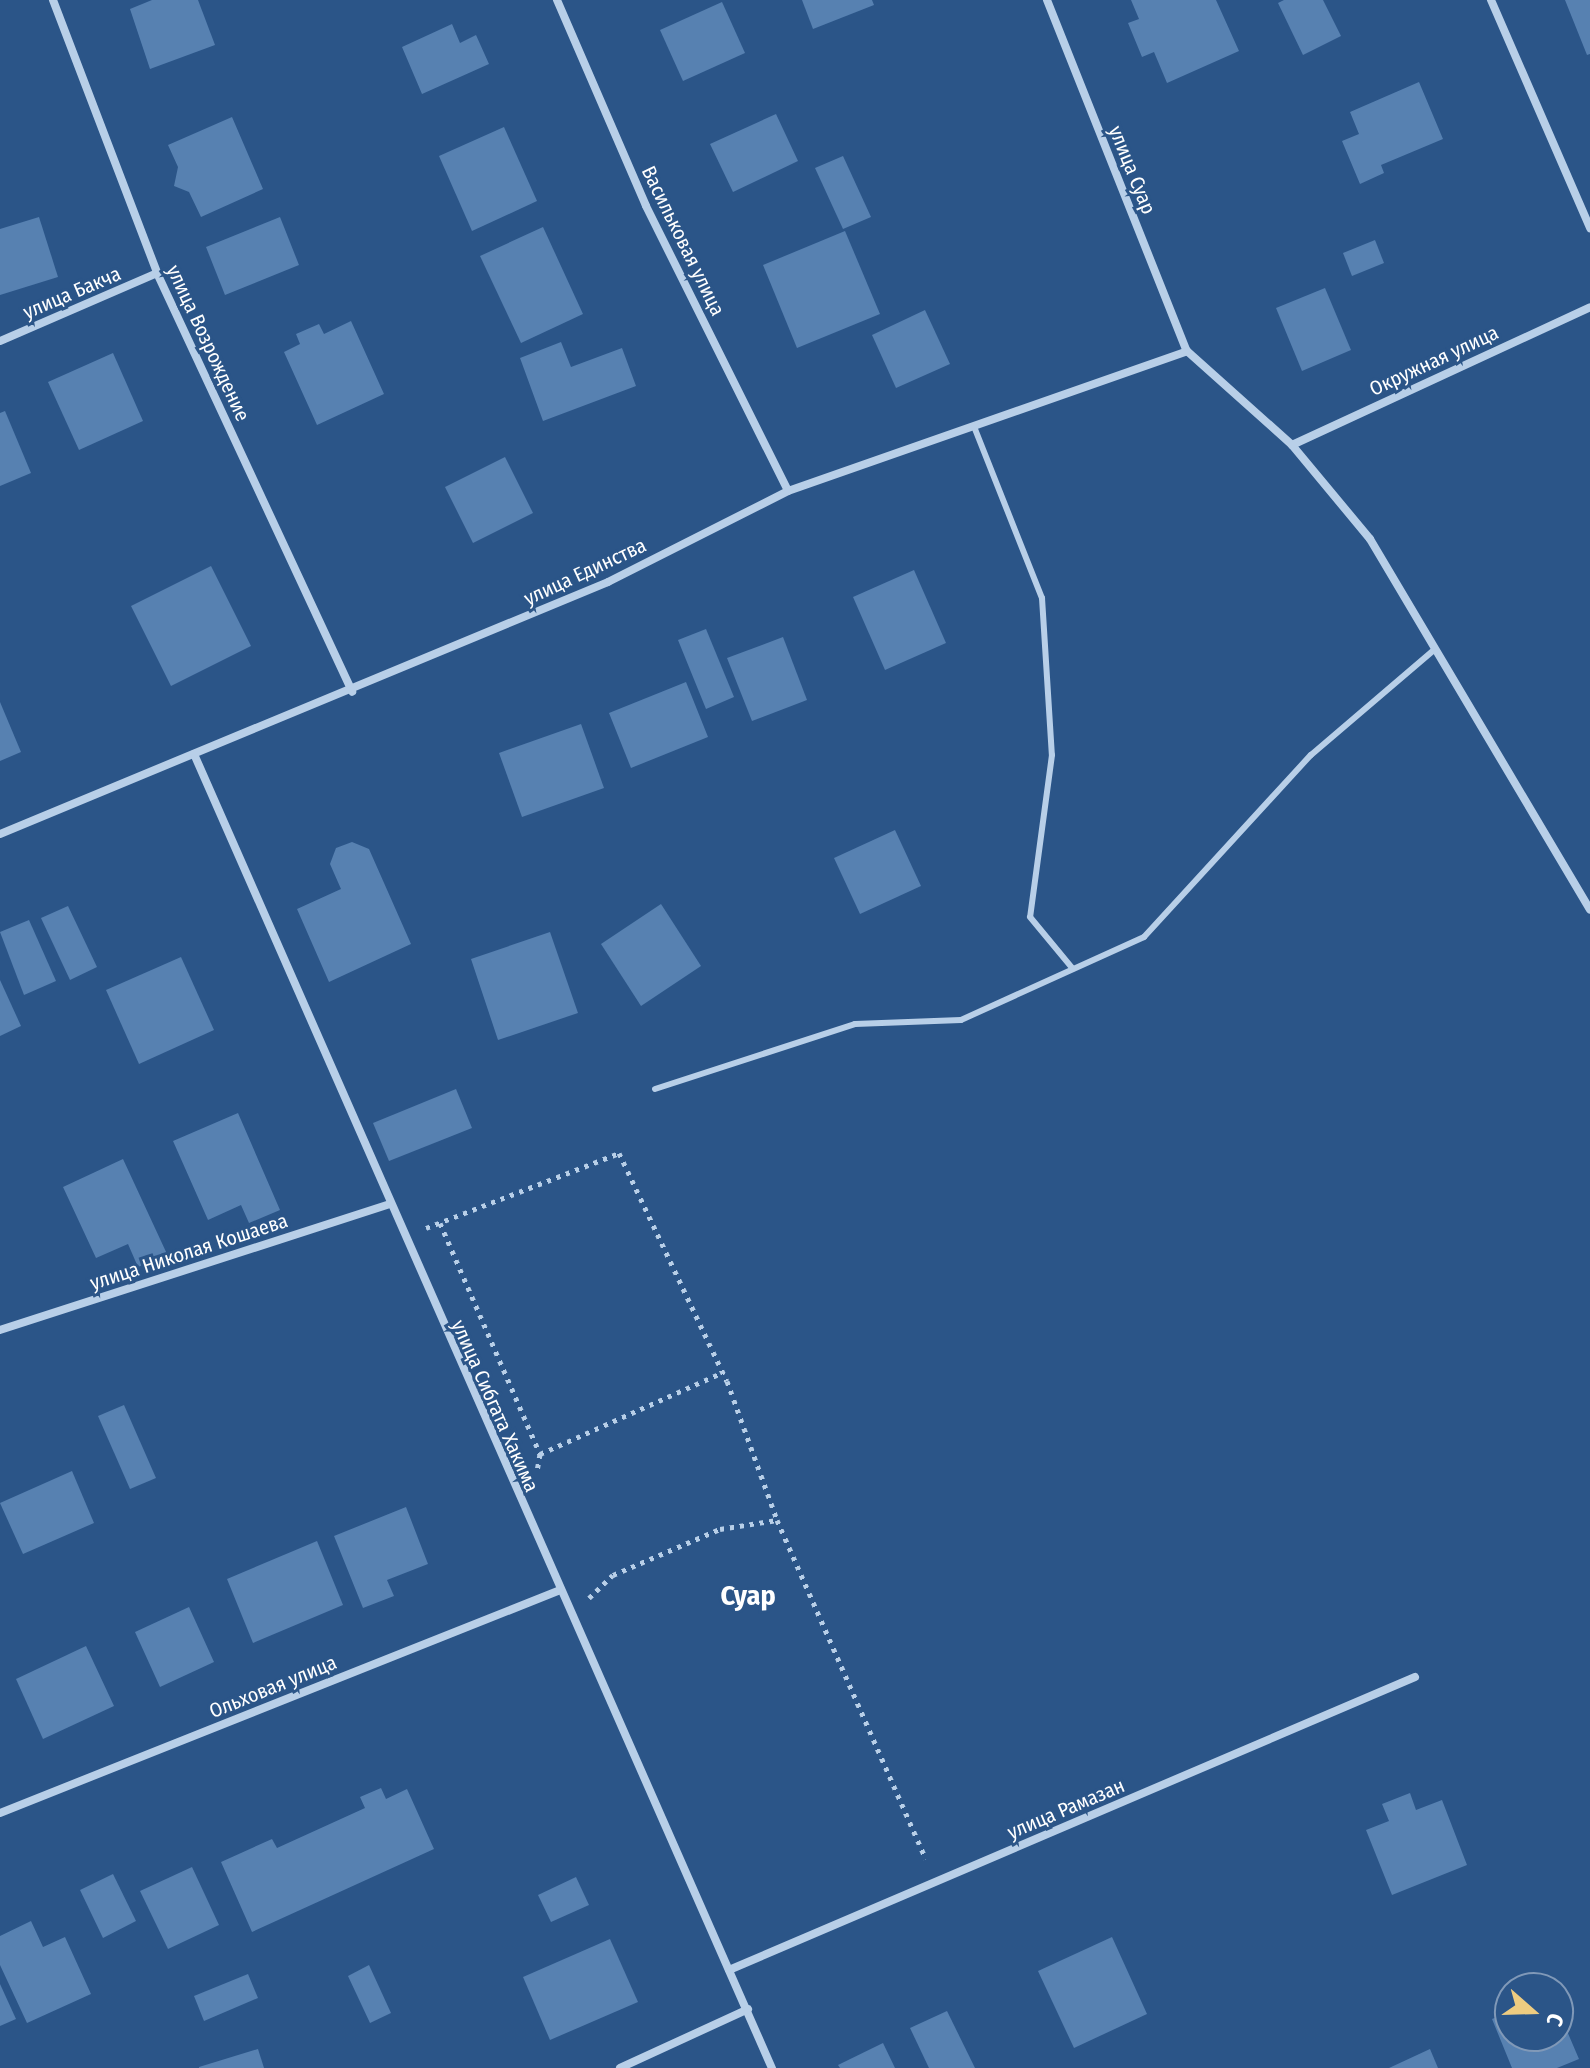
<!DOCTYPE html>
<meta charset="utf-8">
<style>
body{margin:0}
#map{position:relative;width:1590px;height:2068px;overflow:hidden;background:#2b5588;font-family:"Fira Sans Condensed",sans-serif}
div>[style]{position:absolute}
.building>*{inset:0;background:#5781b1}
.path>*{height:5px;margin-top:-2.5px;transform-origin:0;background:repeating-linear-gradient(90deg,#b8cfe8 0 4px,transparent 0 10px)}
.service>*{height:6px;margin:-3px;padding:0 3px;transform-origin:3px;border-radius:3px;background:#b8cfe8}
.minor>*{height:8px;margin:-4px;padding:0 4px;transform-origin:4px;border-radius:4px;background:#b8cfe8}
span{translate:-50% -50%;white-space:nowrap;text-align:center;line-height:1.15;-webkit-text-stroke:6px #2b5588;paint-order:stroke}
.street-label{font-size:20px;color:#fff}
.district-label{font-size:28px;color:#fff;font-weight:700}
.north{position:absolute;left:1494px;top:1972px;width:80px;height:80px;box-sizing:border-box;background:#2b5588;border:2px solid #8099b8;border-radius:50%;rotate:110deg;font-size:22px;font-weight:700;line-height:32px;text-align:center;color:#fff}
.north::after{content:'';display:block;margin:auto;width:28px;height:36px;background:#eecc80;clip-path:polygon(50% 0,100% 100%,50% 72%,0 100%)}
</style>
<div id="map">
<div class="building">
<i style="clip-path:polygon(152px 0,198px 0,215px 45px,150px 69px,130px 9px)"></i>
<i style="clip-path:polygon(802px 0,872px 0,874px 5px,813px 29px)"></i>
<i style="clip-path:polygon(1131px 0,1216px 0,1239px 51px,1167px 83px,1154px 52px,1142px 57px,1128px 23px,1139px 19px)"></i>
<i style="clip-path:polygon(1284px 0,1323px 0,1341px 36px,1303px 55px,1278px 3px)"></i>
<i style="clip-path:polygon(1565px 0,1590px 0,1590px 54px,1587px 55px)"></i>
<i style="clip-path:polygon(722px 2px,745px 53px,683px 81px,660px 30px)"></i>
<i style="clip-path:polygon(452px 24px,460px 43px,476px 35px,489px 64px,422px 94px,402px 47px)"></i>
<i style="clip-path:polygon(1419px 82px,1443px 139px,1381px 165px,1384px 173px,1360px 184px,1342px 141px,1359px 134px,1350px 112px)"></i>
<i style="clip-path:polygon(776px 114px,798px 161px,733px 192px,710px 144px)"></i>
<i style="clip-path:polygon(232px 117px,263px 189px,201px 217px,189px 192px,174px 186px,178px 167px,168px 145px)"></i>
<i style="clip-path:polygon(504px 127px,537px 201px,472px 231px,439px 156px)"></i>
<i style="clip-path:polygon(843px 156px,871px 217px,843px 229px,815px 168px)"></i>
<i style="clip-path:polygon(39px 217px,58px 277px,0 295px,0 229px)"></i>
<i style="clip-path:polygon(280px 217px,299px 265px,225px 295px,206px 247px)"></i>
<i style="clip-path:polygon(543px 227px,583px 314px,521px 343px,480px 256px)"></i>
<i style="clip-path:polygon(845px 231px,880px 314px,797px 348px,763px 265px)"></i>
<i style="clip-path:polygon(1375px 240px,1384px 263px,1352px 276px,1343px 253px)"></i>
<i style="clip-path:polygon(1325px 288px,1351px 350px,1302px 371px,1276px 308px)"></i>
<i style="clip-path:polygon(925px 310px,950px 364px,896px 388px,872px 335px)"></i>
<i style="clip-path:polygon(351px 321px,384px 394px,317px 425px,284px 352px,300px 344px,296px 334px,319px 324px,324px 334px)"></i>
<i style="clip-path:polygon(561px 342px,571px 367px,622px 348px,636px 386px,543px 421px,520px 358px)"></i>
<i style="clip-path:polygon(113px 353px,143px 421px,79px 450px,48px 382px)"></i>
<i style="clip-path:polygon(5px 411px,31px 473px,0 486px,0 413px)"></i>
<i style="clip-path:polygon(505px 457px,533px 513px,473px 543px,445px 487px)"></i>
<i style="clip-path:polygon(211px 566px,251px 646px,171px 686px,131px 606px)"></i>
<i style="clip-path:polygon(914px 570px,946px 643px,885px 670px,853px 597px)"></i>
<i style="clip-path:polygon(706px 629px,734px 697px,706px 709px,678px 640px)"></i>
<i style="clip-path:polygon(783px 637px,807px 700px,752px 721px,727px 658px)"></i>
<i style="clip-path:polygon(686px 682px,708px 737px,631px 768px,609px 713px)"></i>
<i style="clip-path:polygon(0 702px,21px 752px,0 761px)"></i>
<i style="clip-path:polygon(581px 724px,604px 788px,522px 817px,499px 753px)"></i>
<i style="clip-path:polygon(895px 830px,921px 886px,860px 914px,834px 858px)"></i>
<i style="clip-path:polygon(352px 842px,369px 849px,411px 944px,329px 982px,297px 909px,341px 889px,330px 864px,336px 848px)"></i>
<i style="clip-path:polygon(661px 904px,701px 966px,641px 1006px,601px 944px)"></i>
<i style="clip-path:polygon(68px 906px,97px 967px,70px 980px,41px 918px)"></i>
<i style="clip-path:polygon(29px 920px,56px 981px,24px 995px,0 932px)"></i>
<i style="clip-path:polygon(550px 932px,578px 1013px,498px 1040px,471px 959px)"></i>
<i style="clip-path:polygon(181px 957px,214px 1030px,139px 1064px,106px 990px)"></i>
<i style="clip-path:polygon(0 980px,21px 1026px,0 1036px)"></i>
<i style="clip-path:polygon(456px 1089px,472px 1128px,389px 1161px,373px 1123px)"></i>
<i style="clip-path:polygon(238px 1113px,280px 1210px,249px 1223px,241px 1205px,208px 1220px,173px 1141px)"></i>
<i style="clip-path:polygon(123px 1159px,167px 1254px,138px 1267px,128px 1244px,96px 1258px,63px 1187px)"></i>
<i style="clip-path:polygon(124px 1405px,156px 1478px,130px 1489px,98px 1416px)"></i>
<i style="clip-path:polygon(72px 1471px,94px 1523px,23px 1554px,0 1503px)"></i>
<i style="clip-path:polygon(406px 1507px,428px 1564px,387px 1580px,394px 1596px,363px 1608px,334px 1536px)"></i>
<i style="clip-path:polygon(317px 1541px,343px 1605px,253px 1643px,227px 1579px)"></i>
<i style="clip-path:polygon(189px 1607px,214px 1662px,160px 1687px,135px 1632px)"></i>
<i style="clip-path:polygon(86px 1646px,114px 1706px,43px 1739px,16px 1679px)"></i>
<i style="clip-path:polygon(381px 1788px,386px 1799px,407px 1789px,434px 1849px,252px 1932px,221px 1862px,272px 1839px,277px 1848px,365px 1808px,360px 1797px)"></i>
<i style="clip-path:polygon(1410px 1793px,1416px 1810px,1442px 1800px,1467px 1865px,1392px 1895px,1366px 1830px,1389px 1821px,1382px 1804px)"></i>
<i style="clip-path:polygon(192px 1867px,219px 1925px,168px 1949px,140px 1891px)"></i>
<i style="clip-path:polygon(113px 1874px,136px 1921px,103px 1938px,80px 1890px)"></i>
<i style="clip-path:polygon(576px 1877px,589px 1905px,551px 1922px,538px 1895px)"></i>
<i style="clip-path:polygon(31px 1921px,43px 1947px,65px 1937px,91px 1994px,27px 2023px,0 1965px,0 1936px)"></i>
<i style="clip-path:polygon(1112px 1937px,1147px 2014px,1074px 2048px,1038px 1971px)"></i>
<i style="clip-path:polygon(610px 1939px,638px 2002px,550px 2040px,523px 1977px)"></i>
<i style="clip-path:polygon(369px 1965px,391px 2013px,370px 2023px,348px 1976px)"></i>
<i style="clip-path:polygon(248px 1974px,258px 1998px,204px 2021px,194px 1996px)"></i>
<i style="clip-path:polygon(0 1984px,16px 2019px,0 2026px)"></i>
<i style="clip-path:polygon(1558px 2010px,1579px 2059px,1557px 2068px,1512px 2068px,1492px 2019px,1510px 2012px,1510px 2036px,1558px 2036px)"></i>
<i style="clip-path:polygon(947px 2011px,975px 2068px,929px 2068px,910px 2028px)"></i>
<i style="clip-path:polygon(883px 2043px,895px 2068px,840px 2068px,838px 2065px)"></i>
<i style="clip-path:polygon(258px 2049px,264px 2068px,199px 2068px,199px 2067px)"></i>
<i style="clip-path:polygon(1430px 2049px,1438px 2068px,1389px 2068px)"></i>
</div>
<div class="path">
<i style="left:440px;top:1223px;width:252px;rotate:66.6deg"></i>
<i style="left:540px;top:1454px;width:17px;rotate:100deg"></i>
<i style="left:426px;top:1228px;width:207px;rotate:-21.2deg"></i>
<i style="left:619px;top:1153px;width:252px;rotate:64.7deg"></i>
<i style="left:727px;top:1381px;width:148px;rotate:70.2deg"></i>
<i style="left:540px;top:1454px;width:201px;rotate:-24.1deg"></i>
<i style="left:589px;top:1598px;width:33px;rotate:-44deg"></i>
<i style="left:613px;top:1575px;width:116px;rotate:-23.3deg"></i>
<i style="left:720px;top:1529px;width:58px;rotate:-9deg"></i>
<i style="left:777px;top:1520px;width:370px;rotate:66.3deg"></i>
</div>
<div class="service">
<i style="left:975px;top:429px;width:182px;rotate:68.4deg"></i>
<i style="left:1042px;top:598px;width:157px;rotate:86.4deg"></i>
<i style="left:1052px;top:755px;width:163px;rotate:97.7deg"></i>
<i style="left:1030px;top:917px;width:67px;rotate:50.4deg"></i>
<i style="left:655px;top:1089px;width:210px;rotate:-18deg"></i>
<i style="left:855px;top:1024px;width:106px;rotate:-2.2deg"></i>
<i style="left:961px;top:1020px;width:201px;rotate:-24.4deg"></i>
<i style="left:1144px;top:937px;width:247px;rotate:-47.5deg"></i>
<i style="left:1311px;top:755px;width:163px;rotate:-40.5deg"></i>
</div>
<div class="minor">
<i style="left:53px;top:0;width:292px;rotate:69.1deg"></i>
<i style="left:157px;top:273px;width:462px;rotate:65deg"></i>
<i style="left:557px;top:0;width:224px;rotate:66.6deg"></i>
<i style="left:646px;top:206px;width:318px;rotate:63.5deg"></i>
<i style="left:1047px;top:0;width:378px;rotate:68.3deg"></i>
<i style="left:1187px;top:351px;width:141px;rotate:41.8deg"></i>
<i style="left:1292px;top:445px;width:122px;rotate:50.3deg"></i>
<i style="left:1370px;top:539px;width:431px;rotate:59.3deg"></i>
<i style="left:1491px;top:0;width:249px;rotate:66.5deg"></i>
<i style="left:0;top:341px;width:171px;rotate:-23.4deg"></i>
<i style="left:1292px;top:445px;width:328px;rotate:-24.8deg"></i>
<i style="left:194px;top:754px;width:1436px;rotate:66.26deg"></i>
<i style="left:0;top:834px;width:658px;rotate:-22.51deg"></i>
<i style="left:608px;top:582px;width:202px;rotate:-26.8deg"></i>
<i style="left:788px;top:491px;width:423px;rotate:-19.3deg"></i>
<i style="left:0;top:1330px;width:409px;rotate:-17.9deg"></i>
<i style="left:0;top:1813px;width:601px;rotate:-21.7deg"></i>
<i style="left:729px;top:1970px;width:746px;rotate:-23.13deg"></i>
<i style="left:620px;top:2068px;width:141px;rotate:-24.7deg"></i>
</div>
<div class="street-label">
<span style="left:1132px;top:170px;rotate:68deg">улица Суар</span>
<span style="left:683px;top:241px;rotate:64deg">Васильковая улица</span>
<span style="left:72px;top:293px;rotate:-23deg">улица Бакча</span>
<span style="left:208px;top:343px;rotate:65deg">улица Возрождение</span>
<span style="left:1434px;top:361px;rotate:-25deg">Окружная улица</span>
<span style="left:585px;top:572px;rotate:-25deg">улица Единства</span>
<span style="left:189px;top:1252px;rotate:-18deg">улица Николая Кошаева</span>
<span style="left:495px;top:1406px;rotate:66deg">улица Сибгата Хакима</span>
<span style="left:273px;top:1687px;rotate:-22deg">Ольховая улица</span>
<span style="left:1066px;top:1809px;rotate:-23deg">улица Рамазан</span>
</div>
<div class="district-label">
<span style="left:748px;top:1596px">Суар</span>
</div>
<div class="north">С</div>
</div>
